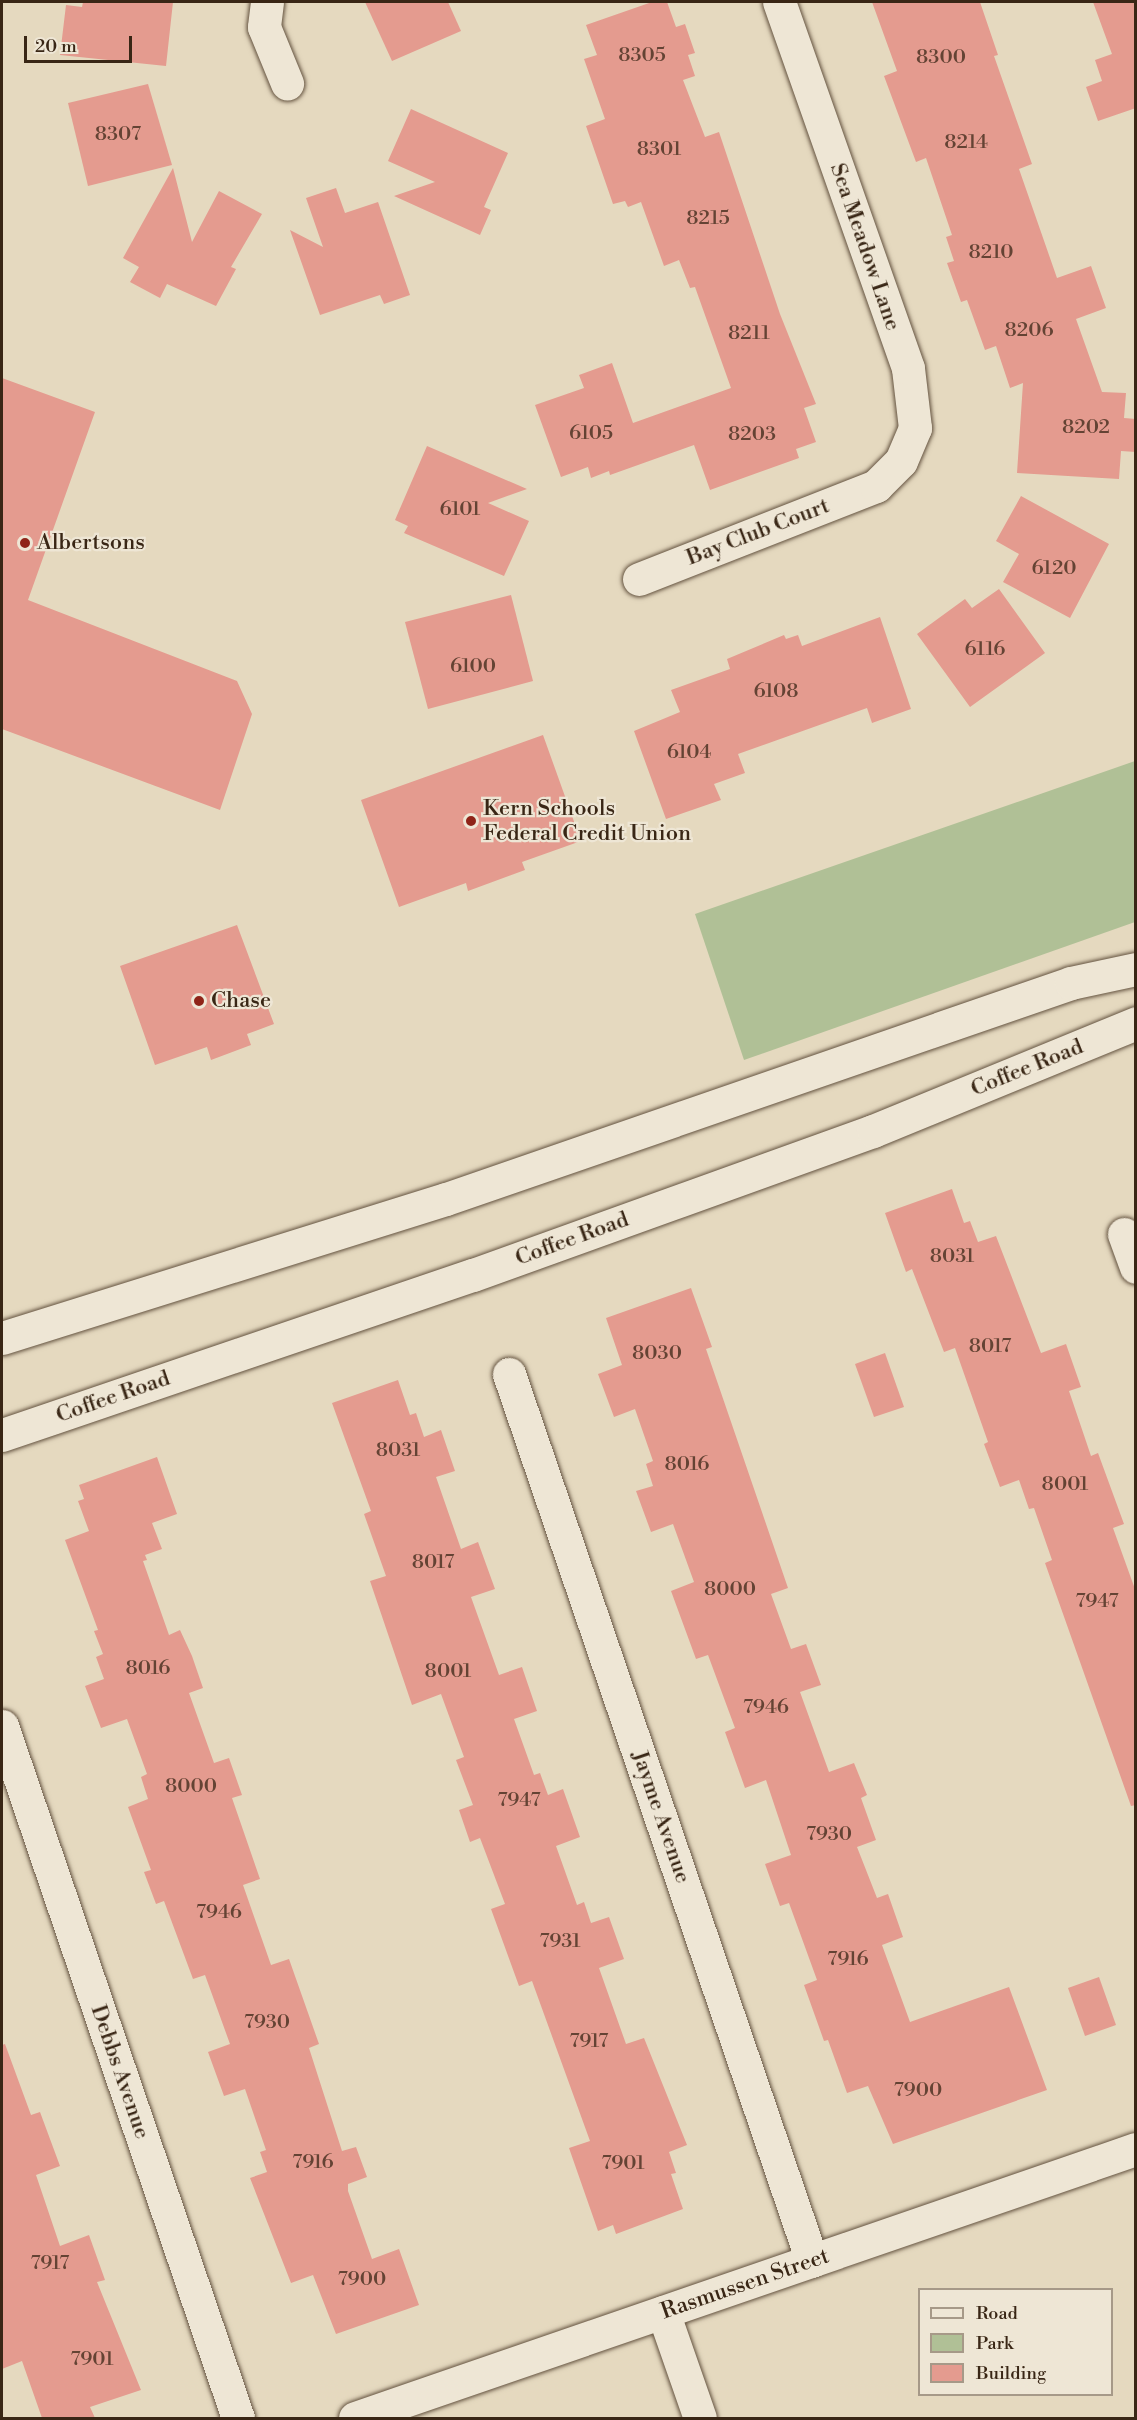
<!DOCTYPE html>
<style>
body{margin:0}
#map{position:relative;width:1137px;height:2420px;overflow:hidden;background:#e5d9bf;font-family:"Libre Bodoni",serif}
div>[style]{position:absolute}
.green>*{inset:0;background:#b0c096}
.building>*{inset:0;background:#e49b8f}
.roads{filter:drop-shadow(0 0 2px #645340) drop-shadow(0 0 2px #645340)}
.minor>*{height:33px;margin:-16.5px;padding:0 16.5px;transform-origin:16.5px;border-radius:16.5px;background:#eee6d5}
.secondary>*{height:33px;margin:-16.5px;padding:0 16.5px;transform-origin:16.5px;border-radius:16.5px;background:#eee6d5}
.dots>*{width:16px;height:16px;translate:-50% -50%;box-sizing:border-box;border:3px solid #eee6d5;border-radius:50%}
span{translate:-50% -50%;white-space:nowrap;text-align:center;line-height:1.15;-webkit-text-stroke:4.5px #eee6d5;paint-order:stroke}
.number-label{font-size:20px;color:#644334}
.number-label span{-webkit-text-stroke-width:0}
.street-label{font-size:22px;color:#392615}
.poi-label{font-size:22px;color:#392615}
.left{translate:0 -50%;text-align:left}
.frame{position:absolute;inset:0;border:3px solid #392615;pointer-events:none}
.legend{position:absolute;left:918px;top:2288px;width:195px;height:108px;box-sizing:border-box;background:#eee6d5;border:2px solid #a69988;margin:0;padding:8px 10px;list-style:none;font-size:18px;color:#392615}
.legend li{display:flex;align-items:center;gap:12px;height:30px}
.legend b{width:30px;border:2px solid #a69988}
.scale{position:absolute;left:24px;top:36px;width:108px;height:27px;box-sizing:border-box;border:3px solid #392615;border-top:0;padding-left:8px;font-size:18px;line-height:21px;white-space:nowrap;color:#392615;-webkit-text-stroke:4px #eee6d5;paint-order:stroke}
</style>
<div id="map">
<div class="green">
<i style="clip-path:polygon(1135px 761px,1135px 922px,744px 1060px,695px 914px)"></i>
</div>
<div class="building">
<i style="clip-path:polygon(83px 2px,173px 2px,166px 66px,60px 55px,66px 5px,82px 7px)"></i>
<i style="clip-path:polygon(365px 2px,448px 2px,461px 31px,392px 61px)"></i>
<i style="clip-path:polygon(652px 2px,667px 2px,676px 27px,685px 24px,695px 53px,688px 55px,695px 76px,683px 80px,705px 137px,719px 132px,780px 314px,816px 404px,804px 408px,816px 442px,796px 449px,799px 458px,710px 490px,694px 445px,610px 475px,609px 471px,591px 478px,588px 467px,561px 477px,535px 405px,584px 388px,579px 375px,612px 363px,633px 423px,731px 388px,695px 287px,690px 288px,679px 260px,664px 266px,641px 202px,628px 207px,625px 201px,613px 204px,586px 126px,605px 119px,584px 59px,597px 55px,586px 25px)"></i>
<i style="clip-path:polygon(872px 2px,980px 2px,998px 55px,994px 56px,1032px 164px,1019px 169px,1057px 278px,1091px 266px,1106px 308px,1076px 319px,1102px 392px,1126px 393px,1124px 418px,1136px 419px,1136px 452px,1121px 451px,1119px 479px,1017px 473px,1023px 383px,1010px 388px,996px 346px,985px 350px,967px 300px,961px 302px,947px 263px,954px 261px,946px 237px,952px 235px,926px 158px,916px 162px,884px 76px,897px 71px)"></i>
<i style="clip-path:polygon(1093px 2px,1136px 2px,1136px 108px,1098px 121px,1086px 87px,1102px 81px,1095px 60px,1112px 54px)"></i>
<i style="clip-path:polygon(148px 84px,172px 165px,88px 186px,68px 103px)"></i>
<i style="clip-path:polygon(411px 109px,508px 153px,484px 207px,491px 210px,480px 235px,394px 196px,435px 182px,388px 161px)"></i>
<i style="clip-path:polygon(173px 168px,192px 242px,219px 191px,262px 214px,231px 267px,236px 269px,216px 306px,167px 284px,160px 298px,130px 282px,139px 267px,123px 258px)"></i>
<i style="clip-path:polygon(336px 188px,345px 213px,378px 202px,410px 295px,384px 304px,380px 295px,320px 315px,290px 230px,323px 247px,306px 198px)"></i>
<i style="clip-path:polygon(2px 378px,95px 412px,28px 600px,237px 681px,252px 714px,220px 810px,2px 729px)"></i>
<i style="clip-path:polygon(427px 446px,527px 489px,488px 503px,529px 521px,504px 576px,404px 533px,408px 526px,395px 520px)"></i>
<i style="clip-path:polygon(1021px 496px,1109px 544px,1070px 618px,1003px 582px,1019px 554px,996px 541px)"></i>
<i style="clip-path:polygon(999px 589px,1045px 653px,970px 707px,917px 634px,965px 599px,972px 608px)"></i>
<i style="clip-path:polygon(511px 595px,533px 681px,428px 709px,405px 622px)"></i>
<i style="clip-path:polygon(880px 617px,911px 709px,872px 723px,867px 708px,738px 754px,745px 773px,714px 784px,721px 800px,666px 819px,634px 731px,680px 712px,671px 690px,730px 669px,727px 659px,784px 635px,786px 639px,798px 635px,802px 646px)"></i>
<i style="clip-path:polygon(543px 735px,581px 841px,522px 862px,525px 870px,468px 891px,466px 883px,399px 907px,361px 800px)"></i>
<i style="clip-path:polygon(237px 925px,274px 1024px,247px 1034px,251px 1045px,211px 1060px,207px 1047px,155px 1065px,120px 966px)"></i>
<i style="clip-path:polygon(952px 1189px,964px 1223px,970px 1221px,978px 1242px,996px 1236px,1041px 1353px,1066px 1344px,1081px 1387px,1069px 1391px,1091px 1456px,1098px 1453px,1124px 1524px,1113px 1528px,1136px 1592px,1136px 1805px,1131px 1806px,1045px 1563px,1052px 1560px,1034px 1508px,1029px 1509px,1019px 1480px,1000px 1487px,984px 1444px,988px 1442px,955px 1348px,944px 1352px,912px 1269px,906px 1272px,885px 1213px)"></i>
<i style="clip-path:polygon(691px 1288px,712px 1347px,706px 1349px,788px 1588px,771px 1594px,791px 1649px,806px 1644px,821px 1685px,800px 1692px,829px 1772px,854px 1763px,867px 1795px,861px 1798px,876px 1840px,857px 1847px,877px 1898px,888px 1894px,903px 1937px,882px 1945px,910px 2022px,1009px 1987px,1047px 2090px,893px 2144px,868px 2086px,847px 2093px,828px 2040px,824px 2041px,804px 1985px,817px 1980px,789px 1903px,780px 1906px,765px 1864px,791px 1855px,766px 1780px,745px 1788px,725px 1732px,735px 1728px,708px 1655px,696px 1659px,671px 1591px,694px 1582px,673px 1524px,651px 1532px,636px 1491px,653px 1486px,646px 1464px,653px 1461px,635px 1409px,614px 1417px,598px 1374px,622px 1365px,606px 1318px)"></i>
<i style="clip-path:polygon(885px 1353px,904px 1407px,874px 1417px,855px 1364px)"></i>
<i style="clip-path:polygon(398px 1380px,410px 1415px,416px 1413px,424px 1437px,441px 1430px,455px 1471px,436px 1477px,461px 1549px,478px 1542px,495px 1589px,471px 1597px,499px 1675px,522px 1667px,537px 1711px,514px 1719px,534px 1775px,540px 1773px,548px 1795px,563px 1789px,580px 1837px,556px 1846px,577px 1905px,584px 1902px,591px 1923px,609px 1917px,624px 1959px,599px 1968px,626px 2044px,644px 2038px,687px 2145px,669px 2152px,676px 2173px,671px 2174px,683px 2209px,616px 2234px,613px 2225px,598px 2231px,569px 2148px,590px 2141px,532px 1981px,519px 1986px,491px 1909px,505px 1904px,480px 1838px,470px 1842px,459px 1810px,473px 1805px,456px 1760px,464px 1757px,441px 1694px,412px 1705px,370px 1581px,386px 1576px,364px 1514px,371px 1511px,332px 1403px)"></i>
<i style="clip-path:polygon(157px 1457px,177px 1514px,152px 1523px,162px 1549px,145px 1555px,147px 1560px,143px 1561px,169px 1635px,180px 1630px,192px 1656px,203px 1688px,189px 1693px,214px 1763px,229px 1758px,242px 1795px,232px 1798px,260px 1879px,243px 1885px,271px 1965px,289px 1959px,319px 2044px,309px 2048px,342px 2151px,356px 2147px,367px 2177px,348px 2184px,348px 2191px,372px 2259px,399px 2249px,419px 2305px,336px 2334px,313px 2275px,291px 2283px,250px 2178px,267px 2172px,260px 2152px,266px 2150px,245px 2089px,224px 2096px,208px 2052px,230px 2044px,205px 1975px,193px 1979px,164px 1901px,156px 1904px,144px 1872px,151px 1870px,128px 1807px,148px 1799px,141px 1777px,147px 1774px,127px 1719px,101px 1728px,85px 1686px,104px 1679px,96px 1657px,103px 1654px,94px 1631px,98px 1630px,65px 1540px,89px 1531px,78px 1501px,84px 1499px,79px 1485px)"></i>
<i style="clip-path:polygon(1099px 1977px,1116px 2025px,1085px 2036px,1068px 1988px)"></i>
<i style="clip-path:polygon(5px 2044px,31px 2115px,40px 2112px,60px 2166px,36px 2175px,60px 2246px,89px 2235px,105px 2280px,97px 2282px,141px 2390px,90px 2407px,95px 2418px,42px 2418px,22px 2361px,2px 2369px,2px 2045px)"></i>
</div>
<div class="roads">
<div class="minor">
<i style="left:267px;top:2px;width:25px;rotate:97deg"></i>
<i style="left:264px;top:27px;width:61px;rotate:67.7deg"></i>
<i style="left:639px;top:579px;width:255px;rotate:-21.4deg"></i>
<i style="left:876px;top:486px;width:35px;rotate:-45deg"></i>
<i style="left:901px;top:461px;width:36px;rotate:-67deg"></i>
<i style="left:915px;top:428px;width:60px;rotate:-96.7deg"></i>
<i style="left:908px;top:368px;width:388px;rotate:-109.4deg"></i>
<i style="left:1124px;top:1234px;width:35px;rotate:70deg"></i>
<i style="left:509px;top:1374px;width:937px;rotate:71.14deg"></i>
<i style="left:2px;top:1726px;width:731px;rotate:71.17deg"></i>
<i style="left:663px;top:2312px;width:112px;rotate:70.8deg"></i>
<i style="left:355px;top:2418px;width:826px;rotate:-19.01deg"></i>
</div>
<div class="secondary">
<i style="left:2px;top:1338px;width:465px;rotate:-17.4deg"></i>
<i style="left:446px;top:1199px;width:661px;rotate:-19.07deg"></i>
<i style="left:1071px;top:983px;width:66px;rotate:-12.2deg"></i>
<i style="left:2px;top:1435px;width:497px;rotate:-18.8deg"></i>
<i style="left:473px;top:1275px;width:425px;rotate:-19.8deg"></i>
<i style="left:873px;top:1131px;width:284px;rotate:-22.3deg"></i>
</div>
</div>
<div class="dots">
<i style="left:25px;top:543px;background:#8f2418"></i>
<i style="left:471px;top:821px;background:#8f2418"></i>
<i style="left:199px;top:1001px;background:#8f2418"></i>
</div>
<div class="number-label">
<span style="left:642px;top:55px">8305</span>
<span style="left:941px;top:57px">8300</span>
<span style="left:118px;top:134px">8307</span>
<span style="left:966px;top:142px">8214</span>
<span style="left:659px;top:149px">8301</span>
<span style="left:708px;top:218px">8215</span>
<span style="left:991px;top:252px">8210</span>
<span style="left:1029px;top:330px">8206</span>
<span style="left:749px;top:333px">8211</span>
<span style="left:1086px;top:427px">8202</span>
<span style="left:591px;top:433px">6105</span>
<span style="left:752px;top:434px">8203</span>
<span style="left:460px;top:509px">6101</span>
<span style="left:1054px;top:568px">6120</span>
<span style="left:985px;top:649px">6116</span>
<span style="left:473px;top:666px">6100</span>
<span style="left:776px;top:691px">6108</span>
<span style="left:689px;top:752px">6104</span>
<span style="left:952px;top:1256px">8031</span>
<span style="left:990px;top:1346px">8017</span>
<span style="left:657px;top:1353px">8030</span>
<span style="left:398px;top:1450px">8031</span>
<span style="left:687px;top:1464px">8016</span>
<span style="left:1065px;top:1484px">8001</span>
<span style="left:433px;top:1562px">8017</span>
<span style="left:730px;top:1589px">8000</span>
<span style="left:1097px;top:1601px">7947</span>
<span style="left:148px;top:1668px">8016</span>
<span style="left:448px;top:1671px">8001</span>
<span style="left:766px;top:1707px">7946</span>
<span style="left:191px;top:1786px">8000</span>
<span style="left:519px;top:1800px">7947</span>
<span style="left:829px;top:1834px">7930</span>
<span style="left:219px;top:1912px">7946</span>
<span style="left:560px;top:1941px">7931</span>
<span style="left:848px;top:1959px">7916</span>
<span style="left:267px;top:2022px">7930</span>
<span style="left:589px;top:2041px">7917</span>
<span style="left:918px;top:2090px">7900</span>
<span style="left:313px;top:2162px">7916</span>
<span style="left:623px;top:2163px">7901</span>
<span style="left:50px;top:2263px">7917</span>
<span style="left:362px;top:2279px">7900</span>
<span style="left:92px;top:2359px">7901</span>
</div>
<div class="street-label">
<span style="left:865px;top:247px;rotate:71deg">Sea Meadow Lane</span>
<span style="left:758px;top:532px;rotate:-21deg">Bay Club Court</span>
<span style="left:1027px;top:1068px;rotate:-22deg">Coffee Road</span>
<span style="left:572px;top:1239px;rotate:-20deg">Coffee Road</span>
<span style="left:113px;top:1397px;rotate:-19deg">Coffee Road</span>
<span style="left:661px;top:1817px;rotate:71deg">Jayme Avenue</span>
<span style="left:120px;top:2072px;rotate:71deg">Debbs Avenue</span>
<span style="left:745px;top:2284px;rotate:-19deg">Rasmussen Street</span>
</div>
<div class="poi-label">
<span class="left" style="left:37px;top:543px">Albertsons</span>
<span class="left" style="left:483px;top:821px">Kern Schools<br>Federal Credit Union</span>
<span class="left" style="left:211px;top:1001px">Chase</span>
</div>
<div class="frame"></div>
<ul class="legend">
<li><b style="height:8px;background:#eee6d5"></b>Road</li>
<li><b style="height:16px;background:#b0c096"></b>Park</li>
<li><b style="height:16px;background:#e49b8f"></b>Building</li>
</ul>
<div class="scale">20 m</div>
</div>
